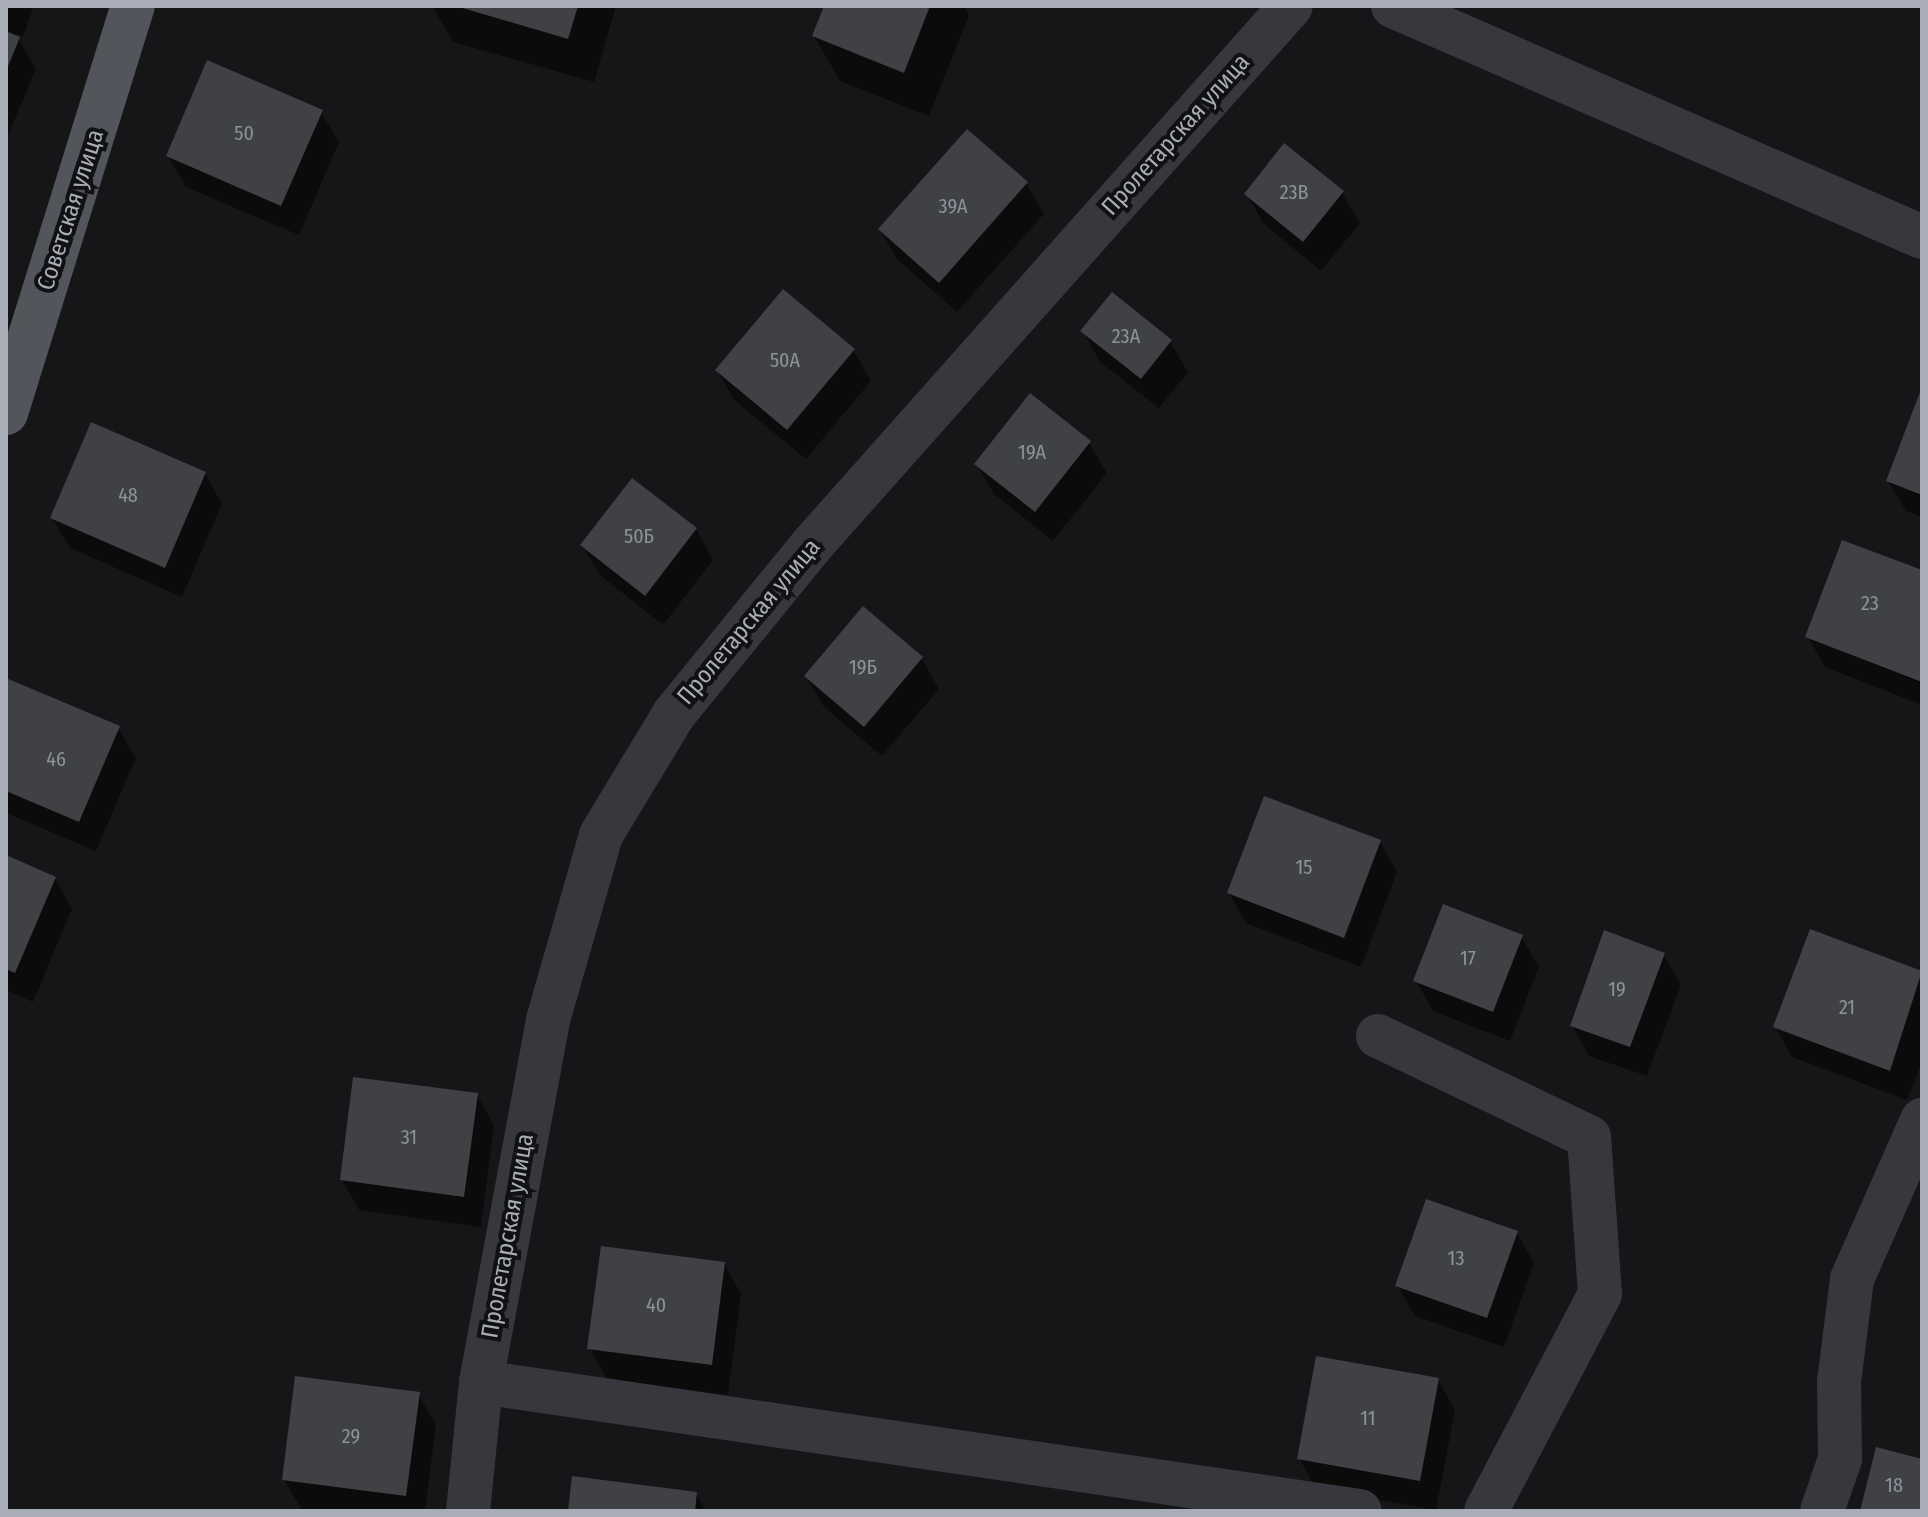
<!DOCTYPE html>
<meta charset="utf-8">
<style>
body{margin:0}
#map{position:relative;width:1928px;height:1517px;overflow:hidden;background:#161618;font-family:"Fira Sans Condensed",sans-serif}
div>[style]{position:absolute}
.shadow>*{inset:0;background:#0007}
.building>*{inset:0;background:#404145}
.minor>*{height:44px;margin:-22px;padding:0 22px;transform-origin:22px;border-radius:22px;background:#37383d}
.major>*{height:44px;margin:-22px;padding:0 22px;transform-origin:22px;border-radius:22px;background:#53555c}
span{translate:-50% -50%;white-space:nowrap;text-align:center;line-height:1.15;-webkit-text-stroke:8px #111113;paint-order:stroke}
.number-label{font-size:20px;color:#8e929b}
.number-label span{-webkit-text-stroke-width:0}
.street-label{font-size:24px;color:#a8adb8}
.frame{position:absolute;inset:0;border:8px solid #a8adb8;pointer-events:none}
</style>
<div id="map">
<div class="shadow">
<i style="clip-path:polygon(6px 6px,34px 6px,23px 37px,16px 34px,36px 69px,6px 140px)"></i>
<i style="clip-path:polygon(432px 6px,616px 6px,594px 82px,453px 42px)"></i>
<i style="clip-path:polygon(826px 6px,964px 6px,969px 15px,929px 116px,840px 81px,814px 36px)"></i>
<i style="clip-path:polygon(321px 112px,339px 142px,299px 235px,186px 187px,168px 156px)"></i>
<i style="clip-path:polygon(1026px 183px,1044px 214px,957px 312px,898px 260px,880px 230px)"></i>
<i style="clip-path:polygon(1342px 193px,1360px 223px,1321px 271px,1264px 224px,1246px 194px)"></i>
<i style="clip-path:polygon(783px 292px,854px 351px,871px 381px,806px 459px,734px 400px,717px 370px)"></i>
<i style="clip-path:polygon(1083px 331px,1170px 342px,1188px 372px,1159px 408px,1100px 362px)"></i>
<i style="clip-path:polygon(1922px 392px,1922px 517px,1906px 511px,1888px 481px)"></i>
<i style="clip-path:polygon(1089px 443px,1107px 473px,1053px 541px,994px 494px,976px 464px)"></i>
<i style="clip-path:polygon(205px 473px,222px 504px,182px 597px,70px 548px,52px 518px)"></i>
<i style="clip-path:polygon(632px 480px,696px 529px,713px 560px,663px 625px,600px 575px,582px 545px)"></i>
<i style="clip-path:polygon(1922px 572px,1922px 705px,1825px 667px,1807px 636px)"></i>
<i style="clip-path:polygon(863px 609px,922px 659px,939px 689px,882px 756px,824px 707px,806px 677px)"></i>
<i style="clip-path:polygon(6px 680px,118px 728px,136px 758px,96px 851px,6px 813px)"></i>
<i style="clip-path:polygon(1380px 842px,1397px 872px,1361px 967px,1246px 923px,1229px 893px)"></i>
<i style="clip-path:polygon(6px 857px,55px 878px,72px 909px,33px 1002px,6px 990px)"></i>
<i style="clip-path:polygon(1812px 931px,1922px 974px,1922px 1062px,1907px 1100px,1792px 1057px,1775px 1026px)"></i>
<i style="clip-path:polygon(1521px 936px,1539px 967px,1510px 1041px,1433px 1011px,1416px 981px)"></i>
<i style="clip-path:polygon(1663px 954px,1681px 985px,1647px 1076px,1589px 1056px,1572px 1025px)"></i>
<i style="clip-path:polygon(477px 1095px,494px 1125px,481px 1227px,359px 1210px,342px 1180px)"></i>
<i style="clip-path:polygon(1517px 1233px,1534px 1263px,1504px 1347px,1415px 1316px,1397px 1285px)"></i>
<i style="clip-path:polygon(724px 1263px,741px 1294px,728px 1395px,607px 1379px,590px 1349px)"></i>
<i style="clip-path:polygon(1438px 1380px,1455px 1410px,1436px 1510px,1316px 1489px,1299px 1458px)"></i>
<i style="clip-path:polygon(418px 1394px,436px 1425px,425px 1511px,302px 1510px,284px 1480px)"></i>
<i style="clip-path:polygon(696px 1494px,706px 1511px,570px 1511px)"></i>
</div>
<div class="building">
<i style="clip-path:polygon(456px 6px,578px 6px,568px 39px)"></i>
<i style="clip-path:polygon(824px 6px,930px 6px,904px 73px,812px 36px)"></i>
<i style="clip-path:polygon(6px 31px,20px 37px,6px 71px)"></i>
<i style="clip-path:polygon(207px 60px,323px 110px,281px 206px,166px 156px)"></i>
<i style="clip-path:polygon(967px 129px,1028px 182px,939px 283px,878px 229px)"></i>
<i style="clip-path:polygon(1284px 143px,1344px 191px,1303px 242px,1244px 194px)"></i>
<i style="clip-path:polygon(783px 289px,855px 349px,787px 430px,715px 370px)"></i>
<i style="clip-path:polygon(1112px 292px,1172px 340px,1141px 379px,1080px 331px)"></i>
<i style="clip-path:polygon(1922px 387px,1922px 495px,1886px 481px)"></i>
<i style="clip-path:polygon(1030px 393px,1091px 441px,1035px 512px,974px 464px)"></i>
<i style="clip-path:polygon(91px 422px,206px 472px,165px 568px,50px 518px)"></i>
<i style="clip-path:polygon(632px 478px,697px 528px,645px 596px,580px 545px)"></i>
<i style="clip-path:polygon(1842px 540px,1922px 570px,1922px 682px,1805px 637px)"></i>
<i style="clip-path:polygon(863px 606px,923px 657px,864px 727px,804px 676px)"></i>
<i style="clip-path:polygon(6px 678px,120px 726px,79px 822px,6px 791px)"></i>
<i style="clip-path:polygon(1264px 796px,1381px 840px,1344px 938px,1227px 893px)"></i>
<i style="clip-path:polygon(6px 855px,56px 877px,15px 973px,6px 969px)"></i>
<i style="clip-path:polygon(1443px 904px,1523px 935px,1493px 1012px,1413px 981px)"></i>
<i style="clip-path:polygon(1810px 929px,1922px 971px,1890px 1071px,1773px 1027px)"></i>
<i style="clip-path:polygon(1604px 930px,1665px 953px,1630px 1047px,1570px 1026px)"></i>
<i style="clip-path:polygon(353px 1077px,478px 1093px,464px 1197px,340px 1180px)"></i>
<i style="clip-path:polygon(1426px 1199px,1518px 1231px,1487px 1318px,1395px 1286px)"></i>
<i style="clip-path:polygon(601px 1246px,725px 1262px,712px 1365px,587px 1349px)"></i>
<i style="clip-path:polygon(1316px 1356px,1439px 1378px,1420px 1481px,1297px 1459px)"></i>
<i style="clip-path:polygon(295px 1376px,420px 1392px,406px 1496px,282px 1480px)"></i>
<i style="clip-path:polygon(1876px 1447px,1922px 1459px,1922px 1511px,1860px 1511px)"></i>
<i style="clip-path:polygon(572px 1476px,697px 1492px,695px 1511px,568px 1511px)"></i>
</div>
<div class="minor">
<i style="left:1393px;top:6px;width:577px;rotate:23.59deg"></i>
<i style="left:1378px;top:1036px;width:234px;rotate:25.6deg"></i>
<i style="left:1589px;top:1137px;width:157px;rotate:86deg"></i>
<i style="left:1600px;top:1294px;width:245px;rotate:117.7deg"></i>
<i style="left:481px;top:1382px;width:888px;rotate:8.35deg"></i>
<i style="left:468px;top:1511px;width:130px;rotate:-84.2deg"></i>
<i style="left:481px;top:1382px;width:368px;rotate:-79.5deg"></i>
<i style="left:548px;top:1020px;width:192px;rotate:-74deg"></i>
<i style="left:601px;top:835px;width:141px;rotate:-58.9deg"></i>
<i style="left:674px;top:714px;width:217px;rotate:-50.8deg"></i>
<i style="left:811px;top:546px;width:722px;rotate:-48.37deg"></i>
<i style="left:1822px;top:1511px;width:55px;rotate:-70.9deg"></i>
<i style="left:1840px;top:1459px;width:77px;rotate:-90.7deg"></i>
<i style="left:1839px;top:1382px;width:104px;rotate:-82.8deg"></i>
<i style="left:1852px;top:1279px;width:174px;rotate:-66.2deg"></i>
</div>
<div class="major">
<i style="left:6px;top:413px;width:426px;rotate:-72.7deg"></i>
</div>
<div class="number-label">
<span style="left:244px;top:133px">50</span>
<span style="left:1294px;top:192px">23В</span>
<span style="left:953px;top:206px">39А</span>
<span style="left:1126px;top:336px">23А</span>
<span style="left:785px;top:360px">50А</span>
<span style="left:1032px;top:452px">19А</span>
<span style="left:128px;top:495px">48</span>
<span style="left:639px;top:536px">50Б</span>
<span style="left:1870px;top:603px">23</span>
<span style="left:863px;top:667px">19Б</span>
<span style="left:56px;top:759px">46</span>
<span style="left:1304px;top:867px">15</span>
<span style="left:1468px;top:958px">17</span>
<span style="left:1617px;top:989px">19</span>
<span style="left:1847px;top:1007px">21</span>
<span style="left:409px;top:1137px">31</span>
<span style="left:1456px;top:1258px">13</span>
<span style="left:656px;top:1305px">40</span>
<span style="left:1368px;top:1418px">11</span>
<span style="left:351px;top:1436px">29</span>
<span style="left:1894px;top:1485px">18</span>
</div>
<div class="street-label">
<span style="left:1176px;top:135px;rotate:-48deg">Пролетарская улица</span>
<span style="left:71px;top:210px;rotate:-72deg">Советская улица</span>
<span style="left:749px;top:622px;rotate:-50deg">Пролетарская улица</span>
<span style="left:508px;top:1236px;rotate:-80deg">Пролетарская улица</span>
</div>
<div class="frame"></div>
</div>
